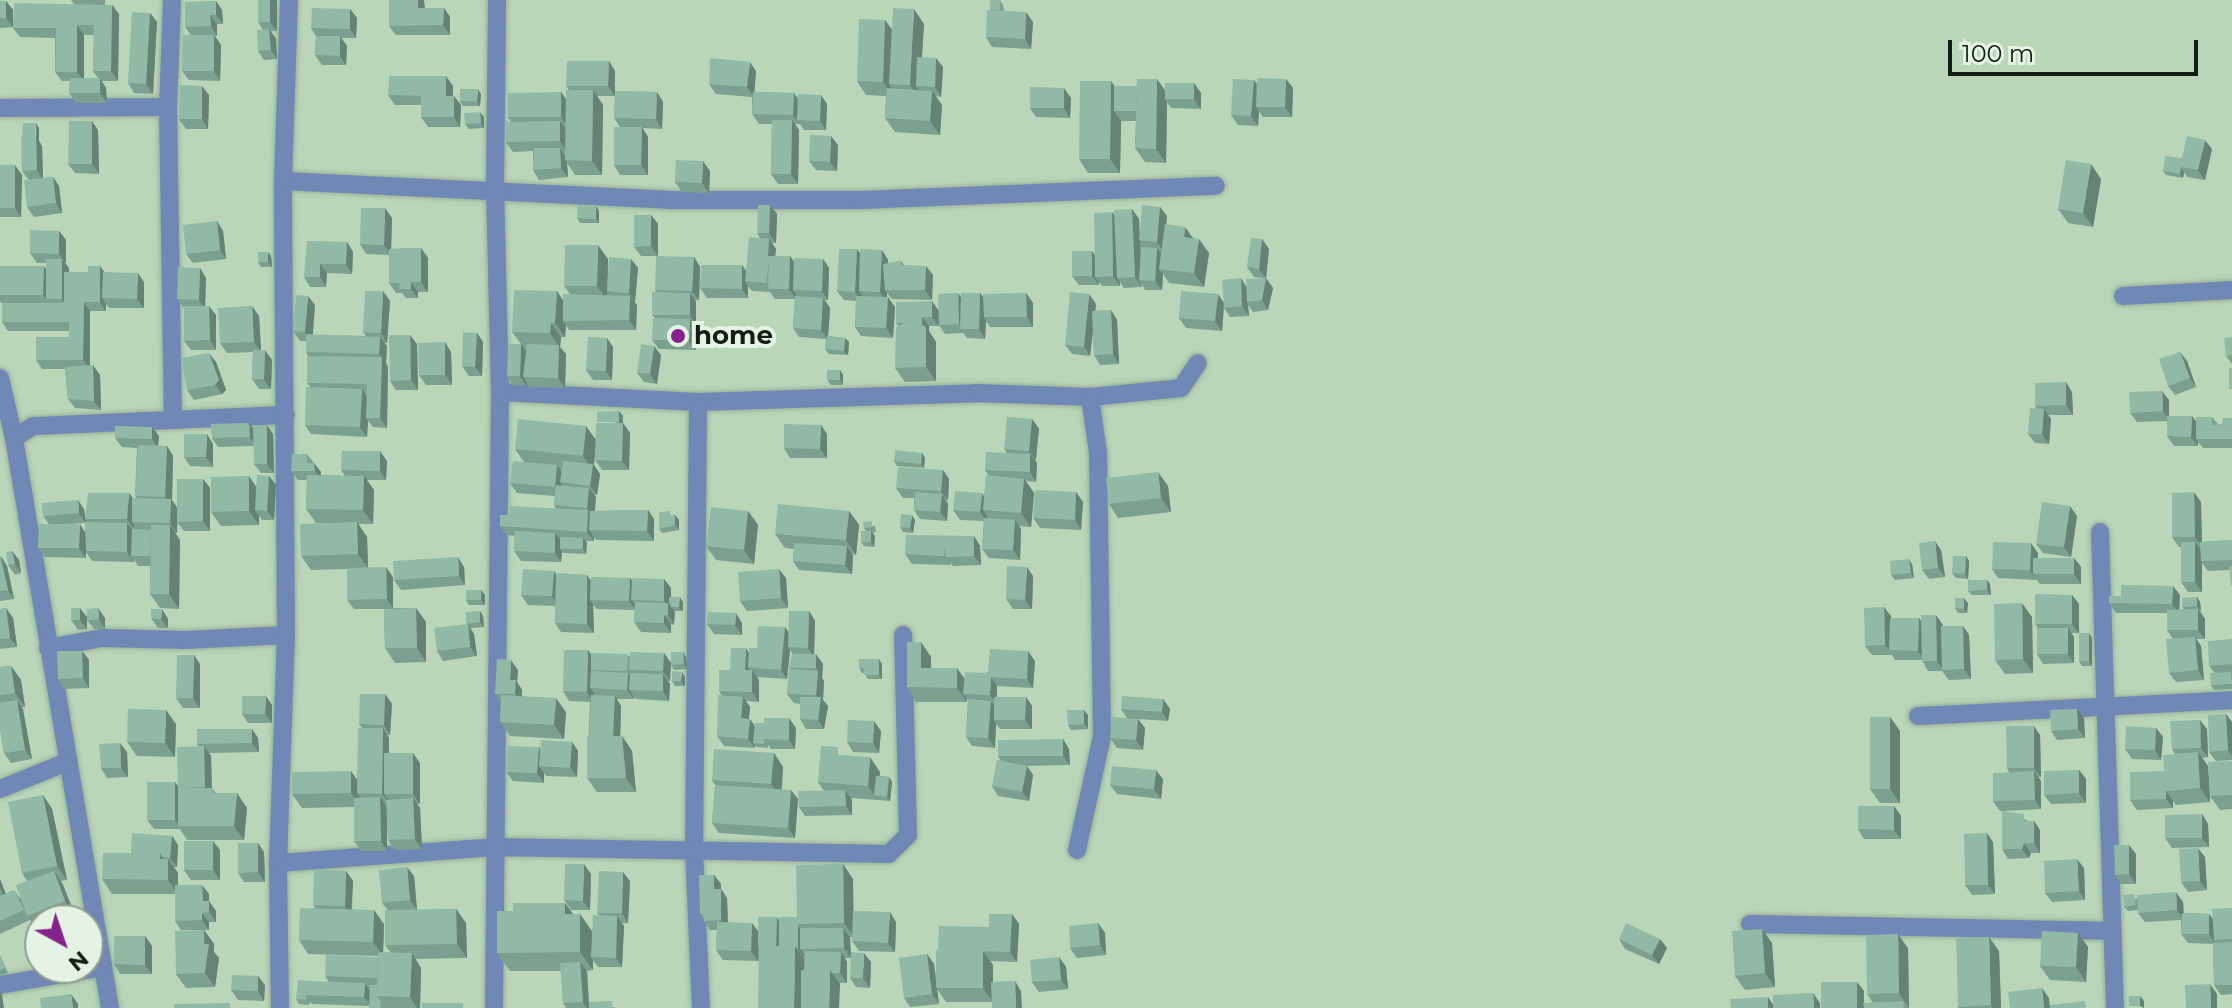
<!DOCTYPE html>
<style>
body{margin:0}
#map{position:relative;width:2232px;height:1008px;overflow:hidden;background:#b9d6b9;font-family:Montserrat,sans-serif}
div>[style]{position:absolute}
.roads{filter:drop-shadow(0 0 2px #98b198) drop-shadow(0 0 2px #98b198)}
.minor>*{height:18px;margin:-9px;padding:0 9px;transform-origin:9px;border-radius:9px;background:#7187b6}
.wall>*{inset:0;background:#7d9f8f}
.shaded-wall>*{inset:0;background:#668274}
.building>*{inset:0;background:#91b9a6}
.dots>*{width:22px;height:22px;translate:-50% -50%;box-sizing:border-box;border:4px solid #e4f3e4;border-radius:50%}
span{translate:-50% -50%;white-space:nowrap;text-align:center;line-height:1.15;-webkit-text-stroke:8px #e4f3e4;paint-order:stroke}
.poi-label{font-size:26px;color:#121d13;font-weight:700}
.left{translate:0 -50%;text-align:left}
.north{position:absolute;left:24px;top:904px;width:80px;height:80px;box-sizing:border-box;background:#e4f3e4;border:2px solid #909d90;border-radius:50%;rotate:140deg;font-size:22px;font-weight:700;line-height:32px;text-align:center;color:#121d13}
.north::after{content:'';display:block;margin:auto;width:28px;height:36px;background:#85228b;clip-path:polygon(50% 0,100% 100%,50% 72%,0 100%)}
.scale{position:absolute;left:1948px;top:40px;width:250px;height:36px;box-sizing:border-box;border:4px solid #121d13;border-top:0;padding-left:10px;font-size:24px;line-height:28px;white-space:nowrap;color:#121d13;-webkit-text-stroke:6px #e4f3e4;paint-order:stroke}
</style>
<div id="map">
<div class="roads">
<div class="minor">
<i style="left:172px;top:0;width:107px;rotate:92.1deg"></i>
<i style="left:168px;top:107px;width:313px;rotate:89.1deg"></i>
<i style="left:0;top:108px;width:168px;rotate:-0.3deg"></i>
<i style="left:283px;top:181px;width:386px;rotate:2.8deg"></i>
<i style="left:669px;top:200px;width:192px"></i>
<i style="left:861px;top:200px;width:355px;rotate:-2.3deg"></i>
<i style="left:2123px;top:296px;width:109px;rotate:-3.2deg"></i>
<i style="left:0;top:378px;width:62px;rotate:76.9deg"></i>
<i style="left:14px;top:438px;width:578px;rotate:80.44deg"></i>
<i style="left:500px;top:392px;width:198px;rotate:2.9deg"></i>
<i style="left:698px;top:402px;width:279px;rotate:-1.8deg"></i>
<i style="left:977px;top:393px;width:113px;rotate:2deg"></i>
<i style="left:1090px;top:397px;width:91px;rotate:-5.6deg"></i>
<i style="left:1181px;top:388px;width:30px;rotate:-56deg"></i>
<i style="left:698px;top:402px;width:447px;rotate:90.5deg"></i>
<i style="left:694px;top:849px;width:159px;rotate:87.5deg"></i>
<i style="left:14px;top:438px;width:22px;rotate:-32deg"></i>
<i style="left:33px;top:426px;width:253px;rotate:-2.5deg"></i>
<i style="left:2100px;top:532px;width:476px;rotate:88.2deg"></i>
<i style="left:48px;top:648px;width:55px;rotate:-10.5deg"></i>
<i style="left:102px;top:638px;width:84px;rotate:1.4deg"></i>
<i style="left:186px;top:640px;width:100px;rotate:-2.9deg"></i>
<i style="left:1918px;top:716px;width:314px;rotate:-2.9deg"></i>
<i style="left:0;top:789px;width:72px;rotate:-21.9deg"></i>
<i style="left:1077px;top:850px;width:117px;rotate:-77.6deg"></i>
<i style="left:1102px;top:736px;width:283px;rotate:-90.8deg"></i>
<i style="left:1098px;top:453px;width:57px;rotate:-98.1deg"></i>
<i style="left:278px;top:863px;width:217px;rotate:-4.2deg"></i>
<i style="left:494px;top:847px;width:395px;rotate:1deg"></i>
<i style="left:889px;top:854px;width:27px;rotate:-45deg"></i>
<i style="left:908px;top:835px;width:200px;rotate:-91.4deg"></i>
<i style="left:1750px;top:924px;width:360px;rotate:1.1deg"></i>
<i style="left:0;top:985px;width:105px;rotate:-9.9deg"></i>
<i style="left:280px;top:1008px;width:145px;rotate:-90.8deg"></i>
<i style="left:278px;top:863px;width:228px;rotate:-88deg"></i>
<i style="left:286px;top:635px;width:454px;rotate:-90.4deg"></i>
<i style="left:283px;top:181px;width:181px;rotate:-88.1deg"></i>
<i style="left:494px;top:1008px;width:616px;rotate:-89.44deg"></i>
<i style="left:500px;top:392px;width:200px;rotate:-91.4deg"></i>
<i style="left:495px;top:192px;width:192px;rotate:-89.4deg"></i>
</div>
</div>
<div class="wall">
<i style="clip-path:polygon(evenodd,71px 0,105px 0,105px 5px,112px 5px,119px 14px,118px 81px,101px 81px,106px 88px,107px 103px,76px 103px,69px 93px,70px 81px,62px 81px,55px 72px,55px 38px,20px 37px,13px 28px,74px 4px,71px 0,84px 35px,94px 35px,93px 71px,98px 78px,84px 78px,84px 35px)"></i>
<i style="clip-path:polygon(258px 0,277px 31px,271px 31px,276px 39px,277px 59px,264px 60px,258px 51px,263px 30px,258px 22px)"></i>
<i style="clip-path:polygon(424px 0,425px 8px,444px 8px,450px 17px,450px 35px,396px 35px,389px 26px)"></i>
<i style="clip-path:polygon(1000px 0,1003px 5px,1004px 11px,1033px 22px,1031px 49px,992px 47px,986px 37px,990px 10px)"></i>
<i style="clip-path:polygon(0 1px,6px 1px,13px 10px,13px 27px,0 28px)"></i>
<i style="clip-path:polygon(216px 1px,222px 10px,223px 24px,217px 24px,217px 36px,215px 36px,221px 45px,220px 81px,189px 80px,182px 71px,191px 35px,185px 27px)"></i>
<i style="clip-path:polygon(350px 9px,357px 18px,356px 38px,341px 38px,347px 46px,346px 65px,322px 65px,315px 55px,316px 36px,311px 28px)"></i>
<i style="clip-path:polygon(150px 13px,157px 22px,153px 94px,134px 93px,128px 83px)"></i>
<i style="clip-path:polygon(885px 20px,892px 30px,924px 24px,922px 57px,943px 67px,941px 97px,936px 96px,942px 105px,940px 135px,895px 132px,885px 118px,886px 96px,866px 95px,857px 81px)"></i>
<i style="clip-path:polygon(609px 61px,615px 71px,615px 91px,657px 92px,663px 102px,662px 129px,642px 128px,648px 137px,648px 175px,620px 175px,614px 165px,620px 127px,614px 118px,615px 96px,597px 96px,603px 105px,602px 175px,575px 175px,567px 163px,568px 177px,539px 180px,533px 170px,533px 151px,513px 152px,506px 142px,511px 122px,508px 117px,561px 92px,566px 99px,569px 90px,566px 86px)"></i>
<i style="clip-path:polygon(756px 71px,754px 92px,794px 93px,798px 100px,827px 104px,826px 130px,804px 130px,800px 124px,795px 124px,799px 130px,798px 184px,778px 184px,771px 174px,772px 124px,759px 124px,752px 114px,752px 97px,716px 94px,709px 84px)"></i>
<i style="clip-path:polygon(1254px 80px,1257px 84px,1293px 88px,1292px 117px,1263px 117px,1259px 111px,1258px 126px,1238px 125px,1231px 115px)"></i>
<i style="clip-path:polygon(1111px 81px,1114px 86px,1165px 91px,1194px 83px,1201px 93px,1201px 109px,1171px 108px,1167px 102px,1166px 163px,1145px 162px,1135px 148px,1136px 121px,1121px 121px,1120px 173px,1088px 173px,1079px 159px)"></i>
<i style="clip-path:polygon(453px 86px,453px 96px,461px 105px,460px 127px,428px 127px,421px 117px,421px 105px,395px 105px,388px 95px)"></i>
<i style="clip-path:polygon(481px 94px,480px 106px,463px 106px,460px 101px)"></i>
<i style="clip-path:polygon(209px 95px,208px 129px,186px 129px,179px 119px)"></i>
<i style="clip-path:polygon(1071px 98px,1070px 118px,1036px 117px,1030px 108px)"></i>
<i style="clip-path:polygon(484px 117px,484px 128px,469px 129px,465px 124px)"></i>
<i style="clip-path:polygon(39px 128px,39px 141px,42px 146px,43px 178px,53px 177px,59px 186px,62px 213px,34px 217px,27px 207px,29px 180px,22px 171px)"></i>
<i style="clip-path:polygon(98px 130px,99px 174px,75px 173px,68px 164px)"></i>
<i style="clip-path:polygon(838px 145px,837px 171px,816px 170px,809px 161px)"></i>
<i style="clip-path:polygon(2212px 149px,2205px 180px,2187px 177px,2184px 172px,2183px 178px,2166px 175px,2163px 171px,2182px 158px)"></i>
<i style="clip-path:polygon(0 165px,22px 175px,21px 217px,0 217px)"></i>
<i style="clip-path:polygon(710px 171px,709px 193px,682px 192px,675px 182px)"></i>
<i style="clip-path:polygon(2101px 179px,2093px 227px,2068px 223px,2058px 209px)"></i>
<i style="clip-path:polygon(770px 205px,777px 214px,776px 243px,772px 243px,776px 249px,775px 256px,790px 256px,794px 262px,823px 259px,829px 268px,828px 300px,825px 300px,830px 308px,828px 336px,845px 338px,849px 342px,848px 355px,829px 354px,825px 349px,826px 339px,799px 337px,793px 328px,795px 299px,775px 299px,770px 292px,752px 291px,748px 286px,748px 298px,707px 298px,700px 288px,746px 272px,760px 238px,757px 233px)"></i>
<i style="clip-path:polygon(1160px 207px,1167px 216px,1166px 224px,1193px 238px,1209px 253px,1204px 287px,1169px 283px,1163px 274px,1162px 290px,1145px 290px,1142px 284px,1142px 287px,1124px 288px,1120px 282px,1120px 286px,1102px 286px,1099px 282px,1099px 285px,1079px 285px,1072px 276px,1095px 255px,1112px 212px,1114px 215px,1132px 209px,1139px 219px,1139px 231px)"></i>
<i style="clip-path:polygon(599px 211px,599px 223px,580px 223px,577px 218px)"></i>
<i style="clip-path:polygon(651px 215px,658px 224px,658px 256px,641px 256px,634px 247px)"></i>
<i style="clip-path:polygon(392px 218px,391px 249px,421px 248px,428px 258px,428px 292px,418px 292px,418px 298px,406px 298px,402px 293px,396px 293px,389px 283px,389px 255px,366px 254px,360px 244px)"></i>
<i style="clip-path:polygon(217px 221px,223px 231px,226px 259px,193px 263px,186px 254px)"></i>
<i style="clip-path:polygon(59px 231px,66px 240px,65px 263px,69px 268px,69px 272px,88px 272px,100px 266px,104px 272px,144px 282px,144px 308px,109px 308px,106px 304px,106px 311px,90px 311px,90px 365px,100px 375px,101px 410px,75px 408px,68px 399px,65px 369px,42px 369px,36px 360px,69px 337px,69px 331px,8px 331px,2px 322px,2px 304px,0 301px,0 266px,44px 266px,46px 269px,46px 263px,37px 263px,30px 253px)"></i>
<i style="clip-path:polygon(1262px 239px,1269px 249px,1266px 278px,1273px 288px,1268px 310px,1253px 312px,1248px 305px,1249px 316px,1230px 317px,1224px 308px,1222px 331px,1186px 328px,1179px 318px,1223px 302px,1241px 278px,1246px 287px,1264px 278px,1254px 277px,1247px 267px)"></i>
<i style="clip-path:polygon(347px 242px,353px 252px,352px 274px,327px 273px,326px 287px,310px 287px,304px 277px)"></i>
<i style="clip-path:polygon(857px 249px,860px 254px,882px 250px,888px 260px,888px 263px,901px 261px,904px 265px,933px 275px,932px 300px,892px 299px,887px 293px,887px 297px,895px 307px,893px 338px,861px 336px,855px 327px,856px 301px,844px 300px,837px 291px)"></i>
<i style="clip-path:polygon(271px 256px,272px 267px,261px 267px,258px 262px)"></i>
<i style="clip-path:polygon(694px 257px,700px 267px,699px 300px,695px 300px,696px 302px,696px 325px,694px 325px,696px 329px,696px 350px,659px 349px,652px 340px,655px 318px,652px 315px,657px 293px,655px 290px)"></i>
<i style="clip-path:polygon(608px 259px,608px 277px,631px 259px,638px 268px,635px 302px,634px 302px,637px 305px,636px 330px,569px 330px,566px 325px,565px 337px,561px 337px,560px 347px,566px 354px,565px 388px,529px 387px,527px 383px,526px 386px,513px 385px,507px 376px,521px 344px,512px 332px,557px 291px,563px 301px,570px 294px,564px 286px)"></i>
<i style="clip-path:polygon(200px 268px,206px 278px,205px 306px,216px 315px,216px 350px,191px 350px,184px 341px,184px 308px,177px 299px)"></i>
<i style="clip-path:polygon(980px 293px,984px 298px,1026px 293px,1033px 303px,1033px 327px,990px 327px,986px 321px,985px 339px,967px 338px,963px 333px,945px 334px,939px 325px,939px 322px,939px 326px,929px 326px,929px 331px,936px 342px,936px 381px,905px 382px,895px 368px,898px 326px,896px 323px,938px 311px,961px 298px)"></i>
<i style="clip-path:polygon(390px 301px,387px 343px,384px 343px,387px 346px,386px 363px,388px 367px,387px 428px,373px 427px,368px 421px,367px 437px,311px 434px,305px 425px,310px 387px,307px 383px,308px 356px,306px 352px,306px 341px,300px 341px,293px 331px,315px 305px,313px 335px,366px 336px,363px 332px)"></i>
<i style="clip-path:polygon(1096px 304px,1095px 311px,1111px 310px,1117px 320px,1119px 364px,1100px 365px,1094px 355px,1093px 331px,1090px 356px,1072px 354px,1065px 345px)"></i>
<i style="clip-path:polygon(259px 316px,261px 350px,272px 360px,271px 389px,259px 389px,252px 379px,253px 352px,227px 353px,220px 343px)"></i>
<i style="clip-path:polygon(477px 333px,483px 342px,482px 376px,469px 376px,462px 366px)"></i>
<i style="clip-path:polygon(2232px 337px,2232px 364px,2226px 356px)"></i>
<i style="clip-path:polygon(417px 344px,418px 390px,396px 390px,390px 381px)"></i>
<i style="clip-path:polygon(613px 347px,612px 380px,593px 380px,586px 370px)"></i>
<i style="clip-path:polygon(451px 352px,452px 385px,426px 385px,419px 375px)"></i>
<i style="clip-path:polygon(661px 355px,657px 384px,644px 382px,637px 373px)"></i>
<i style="clip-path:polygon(2187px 361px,2196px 387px,2175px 395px,2168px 386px)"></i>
<i style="clip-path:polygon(216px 362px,226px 390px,222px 394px,194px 400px,187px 390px)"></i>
<i style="clip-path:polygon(840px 370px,843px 375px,843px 385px,831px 385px,827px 380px)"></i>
<i style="clip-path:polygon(2072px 392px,2073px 415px,2048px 415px,2051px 419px,2049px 444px,2035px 443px,2028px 434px,2037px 409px,2035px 406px)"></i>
<i style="clip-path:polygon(2169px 400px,2169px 416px,2192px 416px,2196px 422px,2212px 417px,2218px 424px,2222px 424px,2232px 418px,2232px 448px,2203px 448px,2198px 442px,2198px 446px,2174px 446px,2167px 436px,2167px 421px,2137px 422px,2130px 413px)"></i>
<i style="clip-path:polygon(623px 416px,623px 423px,630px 433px,629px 470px,602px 470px,595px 460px,596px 447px,594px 465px,600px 474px,597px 495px,594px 495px,596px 497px,595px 511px,648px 510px,654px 519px,654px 541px,596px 540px,594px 537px,594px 541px,585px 541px,587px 543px,586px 554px,563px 553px,562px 551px,561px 562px,521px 561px,514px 551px,515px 536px,507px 535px,500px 526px,510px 515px,556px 509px,554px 505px,555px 496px,517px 493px,510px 483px,524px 462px,515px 449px,596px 439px)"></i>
<i style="clip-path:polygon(1032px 419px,1039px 429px,1035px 460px,1037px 463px,1036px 482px,1026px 481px,1034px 493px,1031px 527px,1019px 526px,1021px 529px,1020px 560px,989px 558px,982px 549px,984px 521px,960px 520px,953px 510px,984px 496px,989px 476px,985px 470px,1007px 453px,1004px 449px)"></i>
<i style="clip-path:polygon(evenodd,152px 427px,159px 436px,158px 446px,167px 446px,173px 456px,172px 500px,177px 508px,203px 479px,210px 488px,210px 531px,184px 531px,177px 522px,177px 533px,175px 533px,180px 540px,179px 609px,160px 608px,150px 594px,150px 566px,138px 566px,134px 559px,134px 562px,92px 561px,86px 552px,86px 558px,45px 557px,38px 548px,49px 524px,43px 516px,84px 509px,85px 517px,133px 498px,137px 498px,135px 496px,137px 448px,122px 447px,115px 438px,152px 427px,85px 523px,85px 532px,66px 524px,85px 523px)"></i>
<i style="clip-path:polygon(253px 428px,273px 434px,274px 473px,261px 473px,254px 464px,254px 446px,218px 447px,212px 438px)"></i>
<i style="clip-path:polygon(827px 434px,827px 458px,790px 458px,784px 448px)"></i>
<i style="clip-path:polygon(213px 444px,213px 467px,190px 466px,184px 457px)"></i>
<i style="clip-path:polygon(922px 453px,925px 458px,924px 468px,897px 466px,894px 461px)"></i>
<i style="clip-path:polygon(307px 454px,321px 472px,321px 475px,345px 476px,341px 470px,387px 461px,386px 480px,367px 480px,374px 490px,373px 524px,358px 524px,367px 537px,368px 568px,393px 577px,393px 608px,416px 608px,426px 622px,426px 662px,395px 663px,385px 648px,384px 609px,354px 609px,347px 600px,347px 569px,311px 570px,301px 556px,330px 523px,316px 523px,306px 509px,307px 480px,298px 480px,291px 471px)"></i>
<i style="clip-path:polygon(943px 470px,949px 479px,948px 500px,946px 500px,948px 504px,947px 521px,920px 519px,914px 510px,914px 498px,903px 498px,896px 488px)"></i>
<i style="clip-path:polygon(249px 476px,256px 487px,269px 476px,276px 485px,274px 520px,262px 520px,259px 516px,259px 525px,221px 526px,211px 512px)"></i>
<i style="clip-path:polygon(1168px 486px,1171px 512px,1118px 518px,1109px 504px)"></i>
<i style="clip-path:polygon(1076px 492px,1083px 502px,1081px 530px,1040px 528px,1033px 518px)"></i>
<i style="clip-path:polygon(2201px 502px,2202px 542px,2232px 540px,2232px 586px,2231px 584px,2230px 570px,2208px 571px,2202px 563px,2202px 592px,2188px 592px,2181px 582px,2181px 547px,2179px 547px,2172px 537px)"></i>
<i style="clip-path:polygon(748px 511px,758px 525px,754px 564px,716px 560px,706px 546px)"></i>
<i style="clip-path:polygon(849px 511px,859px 525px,856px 555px,852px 554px,853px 556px,852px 574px,799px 570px,793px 561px,794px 549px,785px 548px,775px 534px)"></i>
<i style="clip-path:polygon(672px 515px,675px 515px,679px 520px,679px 530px,662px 533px,659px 529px)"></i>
<i style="clip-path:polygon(2077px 516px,2071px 557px,2043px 553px,2036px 544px)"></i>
<i style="clip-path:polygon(915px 520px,913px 533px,903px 532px,900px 527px)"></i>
<i style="clip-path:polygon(875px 526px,876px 532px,872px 533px,875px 536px,874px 547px,864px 546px,861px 542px,866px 531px,864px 528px)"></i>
<i style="clip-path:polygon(974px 536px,980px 546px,981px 565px,953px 566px,951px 563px,951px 565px,912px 564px,905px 554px)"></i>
<i style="clip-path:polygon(1941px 550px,1945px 577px,1929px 579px,1922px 570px)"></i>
<i style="clip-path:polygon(12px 551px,19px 560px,21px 573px,15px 575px,8px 565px)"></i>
<i style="clip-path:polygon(2038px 553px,2038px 558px,2074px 558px,2081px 567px,2081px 584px,2040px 584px,2036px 579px,2036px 580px,1998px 578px,1992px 569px)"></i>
<i style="clip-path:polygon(0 556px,7px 566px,14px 599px,0 601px)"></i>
<i style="clip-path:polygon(1966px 556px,1969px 561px,1968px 579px,1956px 578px,1952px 573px)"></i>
<i style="clip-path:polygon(1912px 564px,1914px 578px,1895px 580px,1891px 575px)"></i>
<i style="clip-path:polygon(464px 567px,465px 585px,401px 590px,394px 580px)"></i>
<i style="clip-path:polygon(556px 574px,587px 575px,591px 581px,630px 578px,632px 580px,664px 579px,671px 588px,671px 597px,683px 602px,683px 611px,674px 611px,674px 625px,671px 624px,671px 633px,641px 632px,634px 622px,635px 610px,597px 609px,593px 605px,594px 633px,561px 632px,555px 623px,555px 606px,528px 605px,521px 595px)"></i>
<i style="clip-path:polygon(1033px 576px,1032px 609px,1013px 609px,1006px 599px)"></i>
<i style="clip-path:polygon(786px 578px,788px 608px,747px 611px,740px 601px)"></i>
<i style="clip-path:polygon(1987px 580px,1990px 584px,1991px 595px,1972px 595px,1968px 591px)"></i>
<i style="clip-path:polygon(481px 590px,485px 595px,485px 605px,469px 605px,466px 600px)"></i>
<i style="clip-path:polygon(2072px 595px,2079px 604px,2079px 633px,2092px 638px,2092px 666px,2082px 666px,2079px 661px,2079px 633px,2071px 633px,2074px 637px,2074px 663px,2043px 664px,2037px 654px,2038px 628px,2035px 624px)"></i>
<i style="clip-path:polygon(2180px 595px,2179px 610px,2184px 609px,2182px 607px,2197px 597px,2200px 602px,2201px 611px,2200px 611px,2205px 619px,2205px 639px,2196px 639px,2201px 646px,2204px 680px,2176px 682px,2169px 673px,2173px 639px,2167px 630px,2167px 613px,2116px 613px,2109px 603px)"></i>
<i style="clip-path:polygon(1968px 603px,1967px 613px,1958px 613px,1955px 608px)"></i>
<i style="clip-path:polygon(6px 608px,13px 618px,17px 647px,0 649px,0 609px)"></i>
<i style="clip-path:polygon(480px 611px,483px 616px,484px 627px,470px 628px,474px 634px,477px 656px,443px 661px,437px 651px,467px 624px)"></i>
<i style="clip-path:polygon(809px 611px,815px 621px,814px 654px,823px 664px,822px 678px,824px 681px,823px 700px,828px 706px,824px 729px,806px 729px,800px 719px,800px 704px,794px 703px,787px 694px,790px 669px,789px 668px,793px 654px,790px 650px,787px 679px,757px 677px,759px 680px,759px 702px,746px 701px,750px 707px,749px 719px,755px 726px,796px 728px,795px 749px,771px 749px,768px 745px,768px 748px,757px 747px,755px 745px,755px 748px,724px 746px,717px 736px,722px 696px,719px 691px,730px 670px,749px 653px,757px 648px,785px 627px,789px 633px)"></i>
<i style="clip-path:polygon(1891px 616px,1891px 618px,1919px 618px,1921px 621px,1943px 625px,1943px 626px,1963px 626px,1969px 635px,1971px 679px,1949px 680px,1942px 671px,1928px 671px,1922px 660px,1895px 660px,1892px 655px,1872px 655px,1865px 646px)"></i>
<i style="clip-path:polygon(87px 617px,87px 629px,78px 630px,71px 620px)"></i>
<i style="clip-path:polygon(2032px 617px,2033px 673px,2005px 674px,1995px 660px)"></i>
<i style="clip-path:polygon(105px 618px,105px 629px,94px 629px,87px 620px)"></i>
<i style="clip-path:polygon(151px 618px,168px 619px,168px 628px,158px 628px)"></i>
<i style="clip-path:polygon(742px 623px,742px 635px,714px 634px,707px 624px)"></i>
<i style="clip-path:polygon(2232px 639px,2232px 689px,2214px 690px,2211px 685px,2215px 673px,2209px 666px)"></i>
<i style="clip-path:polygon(588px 650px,591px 654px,630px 656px,664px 653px,671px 663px,670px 681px,668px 681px,670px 684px,669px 701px,636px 699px,634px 697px,634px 699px,616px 699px,621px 706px,620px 736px,622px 736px,632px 751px,636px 792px,597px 792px,587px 778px,590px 702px,569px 701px,563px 691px)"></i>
<i style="clip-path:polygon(82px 651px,89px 660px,89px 688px,64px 689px,58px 679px)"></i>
<i style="clip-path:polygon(686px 657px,687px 669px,674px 670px,671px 665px)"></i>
<i style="clip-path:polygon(931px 657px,931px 668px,964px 678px,1035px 661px,1033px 688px,997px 686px,997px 697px,1026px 697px,1032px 706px,1032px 729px,1000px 729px,996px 724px,995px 748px,972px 746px,966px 737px,968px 700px,967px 698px,967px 702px,916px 702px,907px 687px)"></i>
<i style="clip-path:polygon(200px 664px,200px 708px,183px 708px,176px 698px)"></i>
<i style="clip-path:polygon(882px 664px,882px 679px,868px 679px,864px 673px,862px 673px,859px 668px)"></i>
<i style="clip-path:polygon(11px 666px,21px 680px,25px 707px,22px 707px,32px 759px,11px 763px,4px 753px,0 729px,0 667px)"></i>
<i style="clip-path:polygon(518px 670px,517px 682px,522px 690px,522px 696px,566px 712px,564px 739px,510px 736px,500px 722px,501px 702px,495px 694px)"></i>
<i style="clip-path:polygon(685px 677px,685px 686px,675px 686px,672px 681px)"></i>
<i style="clip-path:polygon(385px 694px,392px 704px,390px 735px,387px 735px,389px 738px,389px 753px,420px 763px,420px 804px,417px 804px,420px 808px,422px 849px,395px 850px,388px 840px,387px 811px,387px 851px,361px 851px,354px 841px,354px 807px,302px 808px,292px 794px,357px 780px,362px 728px,359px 724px)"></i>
<i style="clip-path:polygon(1163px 699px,1170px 709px,1168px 721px,1138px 719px,1145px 728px,1143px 750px,1117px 748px,1110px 738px,1127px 718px,1121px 709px)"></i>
<i style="clip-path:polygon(272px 705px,272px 723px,248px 723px,242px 714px)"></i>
<i style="clip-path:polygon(1084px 710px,1088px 715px,1088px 729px,1071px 730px,1068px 725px)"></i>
<i style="clip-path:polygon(2226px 714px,2232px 722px,2232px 760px,2216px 761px,2209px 752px)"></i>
<i style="clip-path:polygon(1890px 717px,1900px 731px,1900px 803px,1880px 803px,1870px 789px)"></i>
<i style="clip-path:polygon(2084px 718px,2085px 738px,2057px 740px,2051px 731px)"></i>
<i style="clip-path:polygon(176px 724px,175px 757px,137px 756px,127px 742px)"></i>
<i style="clip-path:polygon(2156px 728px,2163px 737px,2161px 760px,2132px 759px,2125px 749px)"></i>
<i style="clip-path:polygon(252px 729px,258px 738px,259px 752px,209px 753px,211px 756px,212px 788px,216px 793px,247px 808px,244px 840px,187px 840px,180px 829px,154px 829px,147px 820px,175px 782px,178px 786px,199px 747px,197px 744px)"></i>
<i style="clip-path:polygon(2207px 729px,2208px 757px,2202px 758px,2208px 766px,2210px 792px,2232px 761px,2232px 809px,2220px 810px,2210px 796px,2210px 802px,2176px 805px,2173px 801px,2173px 808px,2137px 810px,2130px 800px,2165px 771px,2175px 754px,2172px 749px)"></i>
<i style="clip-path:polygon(881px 731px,879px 753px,853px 752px,847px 742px)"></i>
<i style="clip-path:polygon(2040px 735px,2041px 777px,2038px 777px,2041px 781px,2041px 809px,2002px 811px,2029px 821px,2034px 821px,2040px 830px,2040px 853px,2031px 853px,2029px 858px,2008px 859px,2002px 849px,2002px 811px,2000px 811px,1993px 801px,2009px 772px,2007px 768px)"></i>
<i style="clip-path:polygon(1063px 739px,1069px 749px,1070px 765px,1027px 766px,1033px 775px,1029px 801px,998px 796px,992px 786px,1001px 761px,998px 756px)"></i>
<i style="clip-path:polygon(572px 742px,578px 751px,577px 777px,546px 776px,544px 773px,544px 783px,513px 781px,506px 772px,540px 750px)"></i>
<i style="clip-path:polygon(127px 752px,128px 777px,107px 778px,101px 768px)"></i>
<i style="clip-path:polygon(774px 753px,783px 767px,782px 789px,798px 799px,795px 838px,719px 833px,712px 823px,715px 785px,712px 780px)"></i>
<i style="clip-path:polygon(844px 755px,880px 772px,880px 776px,889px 777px,892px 782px,890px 801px,851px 798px,852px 800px,852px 815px,805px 816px,799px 807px,824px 791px,818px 782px)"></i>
<i style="clip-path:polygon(2079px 770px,2086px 779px,2086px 803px,2051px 804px,2044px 795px)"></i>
<i style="clip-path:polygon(1163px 779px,1161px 799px,1117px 794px,1110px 785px)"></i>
<i style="clip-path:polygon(43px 795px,52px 809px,67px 880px,61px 881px,63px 885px,75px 915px,63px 920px,40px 920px,40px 929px,37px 930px,30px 920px,0 934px,0 879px,6px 894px,14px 890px,20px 898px,27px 881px,22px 873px)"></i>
<i style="clip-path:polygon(1894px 806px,1901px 816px,1901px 839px,1864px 839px,1858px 829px)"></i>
<i style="clip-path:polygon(2202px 814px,2208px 824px,2209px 847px,2172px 848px,2165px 838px)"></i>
<i style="clip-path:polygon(172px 836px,178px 845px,177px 867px,174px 867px,178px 873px,178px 885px,209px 894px,209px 901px,216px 911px,216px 922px,209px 922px,209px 930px,181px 930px,175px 921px,175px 894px,112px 894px,102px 879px,131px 853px)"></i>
<i style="clip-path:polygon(1993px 842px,1995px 894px,1972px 895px,1965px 885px)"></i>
<i style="clip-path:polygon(258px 843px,264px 852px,265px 882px,244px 882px,238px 873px)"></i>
<i style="clip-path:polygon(220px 850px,220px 880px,191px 880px,184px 870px)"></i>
<i style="clip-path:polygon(2136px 854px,2136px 884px,2121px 884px,2115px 875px)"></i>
<i style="clip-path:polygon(2205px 857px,2207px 890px,2188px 892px,2181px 882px)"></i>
<i style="clip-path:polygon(2084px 868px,2085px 900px,2052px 902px,2045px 893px)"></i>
<i style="clip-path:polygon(346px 871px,353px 881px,352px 909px,384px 924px,383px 953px,391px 953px,385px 945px,388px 910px,382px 903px,414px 876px,417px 910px,456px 909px,466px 923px,467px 958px,415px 959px,421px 968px,420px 1008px,385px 1008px,384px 1007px,384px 1008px,369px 1008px,369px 1006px,312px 1004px,310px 1002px,309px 1005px,299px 1004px,296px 999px,329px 982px,325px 976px,378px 957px,378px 956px,308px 954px,299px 940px,315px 908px,313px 905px)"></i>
<i style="clip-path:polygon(591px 874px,590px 910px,571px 910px,564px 900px)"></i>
<i style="clip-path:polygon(714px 875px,721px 884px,721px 889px,727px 898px,728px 922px,758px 931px,779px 921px,797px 917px,853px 879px,853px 911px,896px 922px,895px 952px,859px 951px,852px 941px,852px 937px,850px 937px,851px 958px,845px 958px,847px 962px,847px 983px,839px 983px,840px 984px,758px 961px,723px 960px,716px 950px,717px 930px,710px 930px,700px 914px)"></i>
<i style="clip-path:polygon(630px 881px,628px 923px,622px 923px,624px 926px,622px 967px,598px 967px,593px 960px,593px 970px,587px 971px,589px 1002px,617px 1008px,566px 1008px,563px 1003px,561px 971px,510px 971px,497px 953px,513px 911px,565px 903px,573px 914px,580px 914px,592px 931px,599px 915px,597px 913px)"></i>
<i style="clip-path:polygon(2137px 898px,2183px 902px,2184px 913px,2209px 914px,2213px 919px,2232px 908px,2232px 994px,2221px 995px,2214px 985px,2213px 944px,2188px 943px,2181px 934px,2181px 920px,2145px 922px,2138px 913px,2138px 910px,2128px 911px,2124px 907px)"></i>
<i style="clip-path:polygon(1012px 914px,1019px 924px,1017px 962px,990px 961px,993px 965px,993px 982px,1021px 991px,992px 1002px,946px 1002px,937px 989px,939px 1004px,910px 1007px,904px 998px,927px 954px,934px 964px,936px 980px,989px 927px)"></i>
<i style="clip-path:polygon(1098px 923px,1105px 933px,1106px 955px,1077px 958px,1070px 948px)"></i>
<i style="clip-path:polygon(1762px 929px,1772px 943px,1775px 987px,1745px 990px,1735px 976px)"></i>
<i style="clip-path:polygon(204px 930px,214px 944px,214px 952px,219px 958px,215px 987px,186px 988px,176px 974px)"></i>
<i style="clip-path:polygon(2078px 933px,2088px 947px,2086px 982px,2050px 980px,2040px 966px)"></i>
<i style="clip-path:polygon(145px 936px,152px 946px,152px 974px,120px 974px,114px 964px)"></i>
<i style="clip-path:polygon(1619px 939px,1660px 939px,1667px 948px,1659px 964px,1625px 949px)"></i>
<i style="clip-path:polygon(1908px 948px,1909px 1008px,1821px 1008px,1857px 982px,1864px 991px,1864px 1003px,1873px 1003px,1867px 994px)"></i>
<i style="clip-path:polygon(1999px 951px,2001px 1008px,1958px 1008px,1958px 1007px)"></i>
<i style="clip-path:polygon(0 955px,8px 973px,0 976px)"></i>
<i style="clip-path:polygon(1059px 957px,1066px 967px,1068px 989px,1039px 992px,1032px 982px)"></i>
<i style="clip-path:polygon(871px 962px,870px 988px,856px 987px,850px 978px)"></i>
<i style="clip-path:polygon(46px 968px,74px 968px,49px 972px)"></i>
<i style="clip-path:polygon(265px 985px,264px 1001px,238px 1000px,231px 990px)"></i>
</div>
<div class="shaded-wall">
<i style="clip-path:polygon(270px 0,277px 0,277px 31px,270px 22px)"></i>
<i style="clip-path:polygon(418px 0,424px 0,425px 17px,418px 8px)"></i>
<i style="clip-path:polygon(6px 1px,13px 10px,13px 27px,6px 18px)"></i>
<i style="clip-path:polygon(216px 1px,222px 10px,223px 24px,216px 15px)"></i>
<i style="clip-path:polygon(112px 5px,119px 14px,118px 81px,111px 71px)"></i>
<i style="clip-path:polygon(444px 8px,450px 17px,450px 35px,443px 25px)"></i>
<i style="clip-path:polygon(350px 9px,357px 18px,356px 38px,350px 29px)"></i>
<i style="clip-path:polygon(914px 9px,924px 24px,920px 86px,916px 86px,920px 92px,920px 99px,910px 85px)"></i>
<i style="clip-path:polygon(1026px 12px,1033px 22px,1031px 49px,1025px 39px)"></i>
<i style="clip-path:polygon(150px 13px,157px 22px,153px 94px,146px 84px)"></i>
<i style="clip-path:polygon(210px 15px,217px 24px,217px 36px,211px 26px)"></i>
<i style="clip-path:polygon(885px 20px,895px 34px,889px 84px,893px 90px,893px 96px,883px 82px)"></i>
<i style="clip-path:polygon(77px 25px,84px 35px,84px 81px,77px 72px)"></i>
<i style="clip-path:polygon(269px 29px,276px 39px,277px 59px,271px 50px)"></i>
<i style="clip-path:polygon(214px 35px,221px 45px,220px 81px,214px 71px)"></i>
<i style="clip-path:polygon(340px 36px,347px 46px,346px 65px,340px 56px)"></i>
<i style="clip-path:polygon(936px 58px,943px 67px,941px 97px,935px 87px)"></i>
<i style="clip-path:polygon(609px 61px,615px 71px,615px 96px,608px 86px)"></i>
<i style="clip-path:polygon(750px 62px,756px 71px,754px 97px,747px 87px)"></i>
<i style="clip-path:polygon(446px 76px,453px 86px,453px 105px,446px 96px)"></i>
<i style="clip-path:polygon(100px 78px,106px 88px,107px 103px,100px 93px)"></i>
<i style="clip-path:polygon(1157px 79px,1167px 93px,1165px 99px,1167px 102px,1166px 163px,1156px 149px)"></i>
<i style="clip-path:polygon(1286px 79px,1293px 88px,1292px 117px,1285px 107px)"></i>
<i style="clip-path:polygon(1254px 80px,1260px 89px,1256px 107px,1259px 111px,1258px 126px,1251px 116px)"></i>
<i style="clip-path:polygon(1111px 81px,1121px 95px,1114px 111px,1121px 121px,1120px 173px,1110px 159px)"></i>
<i style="clip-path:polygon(1194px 83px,1201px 93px,1201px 109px,1194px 99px)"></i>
<i style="clip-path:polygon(202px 86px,209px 95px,208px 129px,202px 119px)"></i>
<i style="clip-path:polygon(1064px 88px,1071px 98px,1070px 118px,1064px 108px)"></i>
<i style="clip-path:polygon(478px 89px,481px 94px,480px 106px,477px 102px)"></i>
<i style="clip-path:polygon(593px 90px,603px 105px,602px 175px,592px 161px)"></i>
<i style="clip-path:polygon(932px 91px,942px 105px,940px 135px,930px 121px)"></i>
<i style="clip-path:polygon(561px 92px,568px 102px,568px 127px,561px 117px)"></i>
<i style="clip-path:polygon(657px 92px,663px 102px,662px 129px,656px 119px)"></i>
<i style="clip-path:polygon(794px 93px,801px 103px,797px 120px,800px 124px,793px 115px)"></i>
<i style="clip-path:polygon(821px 95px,827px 104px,826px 130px,820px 121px)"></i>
<i style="clip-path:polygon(454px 96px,461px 105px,460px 127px,454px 117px)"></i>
<i style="clip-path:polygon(480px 112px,484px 117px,484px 128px,481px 123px)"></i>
<i style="clip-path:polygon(792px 120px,799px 130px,798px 184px,791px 174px)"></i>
<i style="clip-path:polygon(92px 121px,98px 130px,99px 174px,92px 164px)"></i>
<i style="clip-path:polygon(560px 121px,567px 131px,566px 150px,560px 141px)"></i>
<i style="clip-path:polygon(36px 123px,39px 128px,39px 141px,42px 146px,43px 179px,37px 170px)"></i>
<i style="clip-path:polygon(642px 127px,648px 137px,648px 175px,641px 165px)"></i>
<i style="clip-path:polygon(831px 136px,838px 145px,837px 171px,830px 162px)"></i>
<i style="clip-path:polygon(2205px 140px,2212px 149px,2205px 180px,2198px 170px)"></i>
<i style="clip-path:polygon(560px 148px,566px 158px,565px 160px,567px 163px,568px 177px,561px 168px)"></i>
<i style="clip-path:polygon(703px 161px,710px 171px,709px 193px,702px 183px)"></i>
<i style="clip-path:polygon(2091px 164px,2101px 179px,2093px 227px,2083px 213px)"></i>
<i style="clip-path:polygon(15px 165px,22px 175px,21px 217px,15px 208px)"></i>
<i style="clip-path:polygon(2181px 168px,2184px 172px,2183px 178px,2180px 174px)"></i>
<i style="clip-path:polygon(53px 177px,59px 186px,62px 213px,56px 203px)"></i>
<i style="clip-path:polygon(770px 205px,777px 214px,776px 243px,769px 233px)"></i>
<i style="clip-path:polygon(596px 206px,599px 211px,599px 223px,596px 219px)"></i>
<i style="clip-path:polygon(1160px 207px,1167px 216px,1164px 252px,1157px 242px)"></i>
<i style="clip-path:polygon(385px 208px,392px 218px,391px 255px,384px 245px)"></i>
<i style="clip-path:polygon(1132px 209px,1139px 219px,1142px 280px,1139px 280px,1142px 287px,1135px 277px)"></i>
<i style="clip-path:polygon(1112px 212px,1119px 221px,1117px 278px,1120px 282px,1120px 286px,1113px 276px)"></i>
<i style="clip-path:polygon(651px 215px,658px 224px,658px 256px,651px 246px)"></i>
<i style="clip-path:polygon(217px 221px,223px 231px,226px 259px,220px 250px)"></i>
<i style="clip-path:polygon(1185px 227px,1195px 241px,1184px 237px)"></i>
<i style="clip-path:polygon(59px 231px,66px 240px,66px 263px,59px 254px)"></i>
<i style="clip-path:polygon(769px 239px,776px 249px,774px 266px,768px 256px)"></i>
<i style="clip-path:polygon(1199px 239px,1209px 253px,1204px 287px,1194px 273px)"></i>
<i style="clip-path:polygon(1262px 239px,1269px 249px,1266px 278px,1259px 269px)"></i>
<i style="clip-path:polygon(347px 242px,353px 252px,352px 274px,346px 264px)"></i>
<i style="clip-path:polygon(598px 245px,608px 259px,607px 300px,597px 286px)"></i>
<i style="clip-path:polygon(421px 248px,428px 258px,428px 292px,421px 282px)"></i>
<i style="clip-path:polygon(1157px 248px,1164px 257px,1159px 269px,1163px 274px,1162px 290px,1155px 281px)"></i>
<i style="clip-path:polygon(857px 249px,864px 259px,859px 291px,862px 296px,862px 301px,855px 292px)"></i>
<i style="clip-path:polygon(882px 250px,888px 260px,887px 290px,885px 290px,887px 293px,887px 302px,880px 292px)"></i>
<i style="clip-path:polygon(1092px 251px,1099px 260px,1095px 277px,1099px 282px,1099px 285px,1092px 276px)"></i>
<i style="clip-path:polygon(268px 252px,271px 256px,272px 267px,268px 262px)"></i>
<i style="clip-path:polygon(790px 256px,797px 266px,793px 290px,796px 294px,796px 299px,789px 289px)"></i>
<i style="clip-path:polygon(694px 257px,700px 267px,699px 300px,692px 291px)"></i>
<i style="clip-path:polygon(62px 259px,69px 268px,69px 308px,62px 299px)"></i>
<i style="clip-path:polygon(631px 259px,638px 268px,635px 302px,629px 293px)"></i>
<i style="clip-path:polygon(823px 259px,829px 268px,828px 300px,822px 291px)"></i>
<i style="clip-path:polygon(320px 264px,327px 273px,326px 287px,320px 277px)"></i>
<i style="clip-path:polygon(742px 265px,749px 275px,745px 281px,748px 286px,748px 298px,742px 289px)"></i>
<i style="clip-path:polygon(44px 266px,50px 276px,46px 299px,43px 295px)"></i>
<i style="clip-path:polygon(100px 266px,107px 276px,102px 298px,106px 304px,106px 311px,100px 302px)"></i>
<i style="clip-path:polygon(926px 266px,933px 275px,932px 300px,925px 290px)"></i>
<i style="clip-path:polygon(200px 268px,206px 278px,205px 309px,199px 300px)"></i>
<i style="clip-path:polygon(138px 273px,144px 282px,144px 308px,137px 299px)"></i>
<i style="clip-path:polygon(1241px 278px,1247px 288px,1247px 302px,1248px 305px,1249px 316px,1242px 306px)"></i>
<i style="clip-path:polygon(1266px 278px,1273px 288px,1268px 310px,1262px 300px)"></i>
<i style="clip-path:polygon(411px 282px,418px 292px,418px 298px,411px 289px)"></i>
<i style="clip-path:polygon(383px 291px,390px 301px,387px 343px,381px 333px)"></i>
<i style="clip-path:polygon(557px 291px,566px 305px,563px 321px,566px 325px,565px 337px,555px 323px)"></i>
<i style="clip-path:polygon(690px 293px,696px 302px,696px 325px,690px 315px)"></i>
<i style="clip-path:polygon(958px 293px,965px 303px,962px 329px,959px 324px)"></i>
<i style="clip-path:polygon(980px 293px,987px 303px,984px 317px,986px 321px,985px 339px,979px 329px)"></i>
<i style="clip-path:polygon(1026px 293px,1033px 303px,1033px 327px,1027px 317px)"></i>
<i style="clip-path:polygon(1089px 294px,1096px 304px,1090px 356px,1084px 347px)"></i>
<i style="clip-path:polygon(1218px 294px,1224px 303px,1222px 331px,1215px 321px)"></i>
<i style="clip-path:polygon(308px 296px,315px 305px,312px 341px,305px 332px)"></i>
<i style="clip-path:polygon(630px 296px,637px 305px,636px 330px,629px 320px)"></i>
<i style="clip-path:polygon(888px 297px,895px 307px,893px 338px,886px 328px)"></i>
<i style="clip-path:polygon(823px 298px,830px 308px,828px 339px,821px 330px)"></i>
<i style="clip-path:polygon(932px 301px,939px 311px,939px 326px,932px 317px)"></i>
<i style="clip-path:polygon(84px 302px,90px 311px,90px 369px,83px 360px)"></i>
<i style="clip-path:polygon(209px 306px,216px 315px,216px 350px,210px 340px)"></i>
<i style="clip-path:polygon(252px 306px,259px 316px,261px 351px,254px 342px)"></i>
<i style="clip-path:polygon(1111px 310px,1117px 320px,1119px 364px,1113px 354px)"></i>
<i style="clip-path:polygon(922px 317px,929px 326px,929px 331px,936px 342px,936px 381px,926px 367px,926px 329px,922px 324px)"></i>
<i style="clip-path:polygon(690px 319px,696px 329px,696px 350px,689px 341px)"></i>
<i style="clip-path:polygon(551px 323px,561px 337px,560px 347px,566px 354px,565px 388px,558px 378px,559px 346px,550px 333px)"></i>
<i style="clip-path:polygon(477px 333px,483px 342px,482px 376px,475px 367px)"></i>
<i style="clip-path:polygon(410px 335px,417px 344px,418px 390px,411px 380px)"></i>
<i style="clip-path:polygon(380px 337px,387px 346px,386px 363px,388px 367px,387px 428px,380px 418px,382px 358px,379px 354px)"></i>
<i style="clip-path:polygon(607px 338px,613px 347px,612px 380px,606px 371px)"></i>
<i style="clip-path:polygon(845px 338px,849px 342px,848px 355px,844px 351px)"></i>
<i style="clip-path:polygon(445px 342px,451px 352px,452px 385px,445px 375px)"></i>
<i style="clip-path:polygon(521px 344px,528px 354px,523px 377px,527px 383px,526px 386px,520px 376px)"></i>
<i style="clip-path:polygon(654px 346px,661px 355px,657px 384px,650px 374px)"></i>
<i style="clip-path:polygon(265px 350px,272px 360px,271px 389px,264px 379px)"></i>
<i style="clip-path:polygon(2180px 352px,2187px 361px,2196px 387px,2190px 378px)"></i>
<i style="clip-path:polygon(209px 353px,216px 362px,226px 390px,222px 394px,215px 385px)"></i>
<i style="clip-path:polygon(93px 365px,100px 375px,101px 410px,94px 401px)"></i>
<i style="clip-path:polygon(840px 370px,843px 375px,843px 385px,840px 380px)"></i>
<i style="clip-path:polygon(2066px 382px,2072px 392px,2073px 415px,2066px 405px)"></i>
<i style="clip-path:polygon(362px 389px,369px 399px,366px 418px,368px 421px,367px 437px,360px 427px)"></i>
<i style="clip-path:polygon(2162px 391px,2169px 400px,2169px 421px,2163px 411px)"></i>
<i style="clip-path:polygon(2044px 409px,2051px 419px,2049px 444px,2042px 434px)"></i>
<i style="clip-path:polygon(619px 411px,623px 416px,623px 427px,619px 422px)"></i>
<i style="clip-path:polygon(2192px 416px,2199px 425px,2196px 439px,2198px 442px,2198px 446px,2191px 437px)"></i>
<i style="clip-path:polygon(1032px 419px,1039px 429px,1036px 460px,1029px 451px)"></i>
<i style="clip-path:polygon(249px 423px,256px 432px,256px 446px,250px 437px)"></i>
<i style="clip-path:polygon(623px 423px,630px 433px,629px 470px,622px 461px)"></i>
<i style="clip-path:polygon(267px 425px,273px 434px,274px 473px,267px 464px)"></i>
<i style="clip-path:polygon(821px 425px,827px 434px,827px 458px,820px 449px)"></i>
<i style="clip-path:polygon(586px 426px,596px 440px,594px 465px,600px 474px,597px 495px,590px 486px,592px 469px,583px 456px)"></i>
<i style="clip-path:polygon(152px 427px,159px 436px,158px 448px,152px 439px)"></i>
<i style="clip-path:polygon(207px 434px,213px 444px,213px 467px,206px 457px)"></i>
<i style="clip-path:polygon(167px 446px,173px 456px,172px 500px,178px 509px,177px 533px,170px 523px,171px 505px,165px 497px)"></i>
<i style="clip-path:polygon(380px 451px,387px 461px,386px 480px,380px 471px)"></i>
<i style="clip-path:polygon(922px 453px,925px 458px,924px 468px,921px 464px)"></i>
<i style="clip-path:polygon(1030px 454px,1037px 463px,1036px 482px,1030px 472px)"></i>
<i style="clip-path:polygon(314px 463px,321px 472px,321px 480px,315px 471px)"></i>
<i style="clip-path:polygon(557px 465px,564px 475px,560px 482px,563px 486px,555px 487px)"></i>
<i style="clip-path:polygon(943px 470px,949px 479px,948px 500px,941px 491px)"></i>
<i style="clip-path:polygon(1158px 472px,1168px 486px,1171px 512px,1161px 498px)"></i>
<i style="clip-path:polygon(249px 476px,259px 491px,255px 510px,259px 516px,259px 525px,249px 511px)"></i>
<i style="clip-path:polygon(269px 476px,276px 485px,274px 520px,267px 511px)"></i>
<i style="clip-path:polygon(364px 476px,374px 490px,373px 524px,363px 510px)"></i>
<i style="clip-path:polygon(203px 479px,210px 488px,210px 531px,203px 521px)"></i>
<i style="clip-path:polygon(1024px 479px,1034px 493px,1031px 527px,1021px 513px)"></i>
<i style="clip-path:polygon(589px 488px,596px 497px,594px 518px,587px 508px)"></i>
<i style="clip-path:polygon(1076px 492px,1083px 502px,1081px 530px,1075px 520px)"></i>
<i style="clip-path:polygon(2194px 492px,2201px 502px,2202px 546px,2195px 537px)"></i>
<i style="clip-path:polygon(129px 493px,136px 502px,132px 522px,134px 525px,133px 528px,127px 519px)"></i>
<i style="clip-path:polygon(982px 493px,988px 502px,983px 510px,987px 516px,987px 522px,980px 512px)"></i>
<i style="clip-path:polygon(942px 494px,948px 504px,947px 521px,940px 512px)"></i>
<i style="clip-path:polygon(78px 500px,84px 509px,86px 523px,79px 513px)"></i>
<i style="clip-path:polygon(2070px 506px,2077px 516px,2071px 557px,2064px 547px)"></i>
<i style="clip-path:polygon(588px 510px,595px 520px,589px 530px,594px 537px,594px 541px,587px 532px)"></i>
<i style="clip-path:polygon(648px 510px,654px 519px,654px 541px,647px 531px)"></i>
<i style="clip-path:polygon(748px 511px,758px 525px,754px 564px,744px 550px)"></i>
<i style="clip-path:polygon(849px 511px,859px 525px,856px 555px,846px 540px)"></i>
<i style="clip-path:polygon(675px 515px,679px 520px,679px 530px,675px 525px)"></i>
<i style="clip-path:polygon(912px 515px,915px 520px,913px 533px,910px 528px)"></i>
<i style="clip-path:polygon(1015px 520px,1021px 529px,1020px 560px,1013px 550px)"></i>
<i style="clip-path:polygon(357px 522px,367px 537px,368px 568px,358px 554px)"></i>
<i style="clip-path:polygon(127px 523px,134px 532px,131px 556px,134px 562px,127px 552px)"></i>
<i style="clip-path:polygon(80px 524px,86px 534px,86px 558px,79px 548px)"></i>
<i style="clip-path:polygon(170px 525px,180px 540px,179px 609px,169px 594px)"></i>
<i style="clip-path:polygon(871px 531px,875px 536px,874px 547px,871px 542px)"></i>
<i style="clip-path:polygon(555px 533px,562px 542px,560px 549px,562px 551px,561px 562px,555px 553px)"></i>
<i style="clip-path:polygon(974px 536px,980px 546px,981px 565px,974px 556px)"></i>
<i style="clip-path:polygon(583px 538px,587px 543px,586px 554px,583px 549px)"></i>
<i style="clip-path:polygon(1935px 541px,1941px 550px,1945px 577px,1938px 568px)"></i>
<i style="clip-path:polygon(2195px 542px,2202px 551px,2202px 592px,2195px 582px)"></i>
<i style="clip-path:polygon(2031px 543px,2038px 553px,2037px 574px,2033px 574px,2036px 580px,2030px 570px)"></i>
<i style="clip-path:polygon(847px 546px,853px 556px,852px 574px,845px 565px)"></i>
<i style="clip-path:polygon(12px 551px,19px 560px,21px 573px,15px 564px)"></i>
<i style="clip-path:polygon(1px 556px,7px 566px,14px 599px,8px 590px)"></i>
<i style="clip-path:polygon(1966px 556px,1969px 561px,1968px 579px,1965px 574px)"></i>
<i style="clip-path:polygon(458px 557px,464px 567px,465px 585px,459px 576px)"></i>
<i style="clip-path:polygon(2074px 558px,2081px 567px,2081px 584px,2074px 574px)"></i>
<i style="clip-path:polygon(1909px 559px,1912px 564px,1914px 578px,1911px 573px)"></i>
<i style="clip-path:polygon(386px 567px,393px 577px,393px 608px,387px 599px)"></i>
<i style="clip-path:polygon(1027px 567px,1033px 576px,1032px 609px,1025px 600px)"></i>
<i style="clip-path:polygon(779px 569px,786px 578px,788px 608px,781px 598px)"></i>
<i style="clip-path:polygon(554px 571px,560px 580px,559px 606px,552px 596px)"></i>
<i style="clip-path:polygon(587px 575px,593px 584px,590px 600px,593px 605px,594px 633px,587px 624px)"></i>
<i style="clip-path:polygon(630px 578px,637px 588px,631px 600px,636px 606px,636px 610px,629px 601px)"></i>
<i style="clip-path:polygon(664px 579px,671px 588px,671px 607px,675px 612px,674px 625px,668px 615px,668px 606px,664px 601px)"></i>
<i style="clip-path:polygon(1987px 580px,1990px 584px,1991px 595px,1987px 590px)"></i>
<i style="clip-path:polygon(2173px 586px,2180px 595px,2179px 614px,2172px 604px)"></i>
<i style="clip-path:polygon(481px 590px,485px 595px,485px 605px,481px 600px)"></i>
<i style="clip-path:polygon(2072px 595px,2079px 604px,2079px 633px,2072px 624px)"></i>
<i style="clip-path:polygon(680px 597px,683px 602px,683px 611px,679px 607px)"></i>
<i style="clip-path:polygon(2197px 597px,2200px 602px,2201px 611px,2197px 606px)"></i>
<i style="clip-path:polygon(1964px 598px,1968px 603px,1967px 613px,1964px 609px)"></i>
<i style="clip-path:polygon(2022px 603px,2032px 617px,2033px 673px,2023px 659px)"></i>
<i style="clip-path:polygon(1884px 607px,1891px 616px,1892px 650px,1889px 650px,1885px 645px)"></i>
<i style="clip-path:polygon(6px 608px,13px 618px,17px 647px,10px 638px)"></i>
<i style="clip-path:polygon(80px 608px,87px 617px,87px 629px,80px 620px)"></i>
<i style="clip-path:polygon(98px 608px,105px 618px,105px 629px,99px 619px)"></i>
<i style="clip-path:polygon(416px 608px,426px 622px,426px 662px,417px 648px)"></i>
<i style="clip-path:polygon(162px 609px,168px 619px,168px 628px,161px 619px)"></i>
<i style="clip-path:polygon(2198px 609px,2205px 619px,2205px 639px,2198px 630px)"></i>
<i style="clip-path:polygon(480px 611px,483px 616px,484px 627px,480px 622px)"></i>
<i style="clip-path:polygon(809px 611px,815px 621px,814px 657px,808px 648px)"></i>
<i style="clip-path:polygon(736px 613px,742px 623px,742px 635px,735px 625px)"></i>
<i style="clip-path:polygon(664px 615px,671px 624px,671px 633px,664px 623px)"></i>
<i style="clip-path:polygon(1936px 615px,1943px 625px,1944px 671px,1937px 661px)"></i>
<i style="clip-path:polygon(1919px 618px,1925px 628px,1925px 660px,1918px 651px)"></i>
<i style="clip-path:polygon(468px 624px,474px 634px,477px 656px,470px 647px)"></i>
<i style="clip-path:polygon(1963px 626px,1969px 635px,1971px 679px,1964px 669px)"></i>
<i style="clip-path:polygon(785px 627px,791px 636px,788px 647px,790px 650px,787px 679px,781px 670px)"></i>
<i style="clip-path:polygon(2068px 628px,2074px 637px,2074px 663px,2068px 654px)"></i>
<i style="clip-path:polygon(2089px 633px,2092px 638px,2092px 666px,2089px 661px)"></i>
<i style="clip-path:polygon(2195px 637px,2201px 646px,2204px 680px,2198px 670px)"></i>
<i style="clip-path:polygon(921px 642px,931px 657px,931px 682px,921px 668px)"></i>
<i style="clip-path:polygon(746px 648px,752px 658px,748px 667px,752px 673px,745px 670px)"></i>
<i style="clip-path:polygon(588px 650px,595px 660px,591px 670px,594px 675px,590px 688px,594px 693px,593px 702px,587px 692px)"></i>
<i style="clip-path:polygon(82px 651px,89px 660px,89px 688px,83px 678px)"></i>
<i style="clip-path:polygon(1028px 651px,1035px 661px,1033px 688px,1027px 679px)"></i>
<i style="clip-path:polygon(683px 652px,686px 657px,687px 669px,684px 664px)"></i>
<i style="clip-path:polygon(664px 653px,671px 663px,670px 681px,663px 671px)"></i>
<i style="clip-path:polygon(816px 654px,823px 664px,822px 678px,824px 681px,823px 700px,828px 706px,824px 729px,818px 720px,820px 701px,816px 695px,818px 671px,816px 668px)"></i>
<i style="clip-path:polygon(194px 655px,200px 664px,200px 708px,193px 698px)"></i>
<i style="clip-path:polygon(879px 659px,882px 664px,882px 679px,879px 675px)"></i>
<i style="clip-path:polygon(511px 660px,518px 670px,517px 682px,522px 690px,521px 704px,515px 694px,510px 680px)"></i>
<i style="clip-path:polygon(11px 666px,21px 680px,25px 707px,15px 693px)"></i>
<i style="clip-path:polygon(957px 668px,967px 682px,963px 694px,967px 698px,967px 702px,957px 688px)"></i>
<i style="clip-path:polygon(752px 670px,759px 680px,759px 702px,752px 692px)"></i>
<i style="clip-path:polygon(682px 672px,685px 677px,685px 686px,681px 681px)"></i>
<i style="clip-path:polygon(628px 673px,635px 683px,629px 690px,634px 697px,634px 699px,627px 690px)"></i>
<i style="clip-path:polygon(663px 674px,670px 684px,669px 701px,663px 691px)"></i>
<i style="clip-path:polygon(991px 677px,997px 686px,997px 704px,990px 695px)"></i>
<i style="clip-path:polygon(385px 694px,392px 704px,390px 735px,384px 725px)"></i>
<i style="clip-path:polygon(266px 696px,272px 705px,272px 723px,265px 714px)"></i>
<i style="clip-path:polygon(615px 696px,621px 706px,620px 748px,613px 738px)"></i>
<i style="clip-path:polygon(743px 697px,750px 707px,748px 728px,741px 718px)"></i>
<i style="clip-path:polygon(1026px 697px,1032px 706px,1032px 729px,1025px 720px)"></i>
<i style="clip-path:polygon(556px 698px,566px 712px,564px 739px,554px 725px)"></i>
<i style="clip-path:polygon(1163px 699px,1170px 709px,1168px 721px,1162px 712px)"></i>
<i style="clip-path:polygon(17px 700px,23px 709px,32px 759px,25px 750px)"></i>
<i style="clip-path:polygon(991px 701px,997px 710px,994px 720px,996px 724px,995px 748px,988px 738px)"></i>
<i style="clip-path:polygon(2077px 709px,2084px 718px,2085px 738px,2078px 729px)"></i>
<i style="clip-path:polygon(166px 710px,176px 724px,175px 757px,165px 743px)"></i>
<i style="clip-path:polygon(1084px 710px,1088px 715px,1088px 729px,1084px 724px)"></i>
<i style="clip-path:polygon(2226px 714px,2232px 722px,2232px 756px,2228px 750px)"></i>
<i style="clip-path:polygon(1890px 717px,1900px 731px,1900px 803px,1890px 789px)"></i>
<i style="clip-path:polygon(789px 718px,796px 728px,795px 749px,789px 740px)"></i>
<i style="clip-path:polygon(750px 719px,757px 729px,753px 743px,755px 745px,755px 748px,748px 739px)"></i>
<i style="clip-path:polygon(1138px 719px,1145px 728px,1143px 750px,1136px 740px)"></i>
<i style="clip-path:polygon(2200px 720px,2207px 729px,2208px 757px,2201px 748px)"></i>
<i style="clip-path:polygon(874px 721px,881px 731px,879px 753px,873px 743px)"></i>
<i style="clip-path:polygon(2034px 726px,2040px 735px,2041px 777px,2034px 768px)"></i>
<i style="clip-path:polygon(383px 728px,389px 738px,389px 794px,384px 794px,389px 801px,389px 803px,382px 794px)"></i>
<i style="clip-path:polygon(2156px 728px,2163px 737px,2161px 760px,2155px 750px)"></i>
<i style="clip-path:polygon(252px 729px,258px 738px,259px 752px,252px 743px)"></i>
<i style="clip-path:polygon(622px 736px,632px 751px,636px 792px,626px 778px)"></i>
<i style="clip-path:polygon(1063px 739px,1069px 749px,1070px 765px,1063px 756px)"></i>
<i style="clip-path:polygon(572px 742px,578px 751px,577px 777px,570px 768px)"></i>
<i style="clip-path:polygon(120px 743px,127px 752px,128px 777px,121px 768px)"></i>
<i style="clip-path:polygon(204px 746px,211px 756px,212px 796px,205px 787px)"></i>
<i style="clip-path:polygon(539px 747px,545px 757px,539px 766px,544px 773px,544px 783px,537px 773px)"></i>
<i style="clip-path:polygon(2198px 752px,2208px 766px,2210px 802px,2200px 788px)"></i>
<i style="clip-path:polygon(413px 753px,420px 763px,420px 804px,413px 794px)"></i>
<i style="clip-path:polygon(774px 753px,783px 767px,781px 798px,771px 784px)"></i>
<i style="clip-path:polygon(870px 757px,880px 772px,878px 796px,874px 795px,868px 786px)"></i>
<i style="clip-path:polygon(1027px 766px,1033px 775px,1029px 801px,1022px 792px)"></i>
<i style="clip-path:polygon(1156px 770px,1163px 779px,1161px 799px,1154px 789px)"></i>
<i style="clip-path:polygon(2079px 770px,2086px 779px,2086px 803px,2079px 793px)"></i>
<i style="clip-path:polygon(351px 771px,361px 785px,357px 793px,361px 799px,361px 807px,351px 793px)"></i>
<i style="clip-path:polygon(2034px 771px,2041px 781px,2041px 809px,2035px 800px)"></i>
<i style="clip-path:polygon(889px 777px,892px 782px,890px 801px,887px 797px)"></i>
<i style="clip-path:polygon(175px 782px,179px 788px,179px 826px,175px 820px)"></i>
<i style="clip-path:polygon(791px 790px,798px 799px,795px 838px,788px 828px)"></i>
<i style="clip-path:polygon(845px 790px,852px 800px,852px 815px,846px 806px)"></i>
<i style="clip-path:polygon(2166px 791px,2173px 801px,2173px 808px,2166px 799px)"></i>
<i style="clip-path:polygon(237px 793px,247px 808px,244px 840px,234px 826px)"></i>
<i style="clip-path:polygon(43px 795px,52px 809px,67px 880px,57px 866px)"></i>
<i style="clip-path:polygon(380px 797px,387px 807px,387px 851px,381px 841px)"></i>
<i style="clip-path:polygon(413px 798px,420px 808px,422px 849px,415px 839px)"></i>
<i style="clip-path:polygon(1894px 806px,1901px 816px,1901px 839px,1894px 830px)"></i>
<i style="clip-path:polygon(2202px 814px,2208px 824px,2209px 847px,2202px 838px)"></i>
<i style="clip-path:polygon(2034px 821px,2040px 830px,2040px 853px,2034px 843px)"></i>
<i style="clip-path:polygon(1987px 833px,1993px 842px,1995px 894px,1988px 885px)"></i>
<i style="clip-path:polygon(172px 836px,178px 845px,177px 867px,170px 858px)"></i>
<i style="clip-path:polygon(213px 841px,220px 850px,220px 880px,213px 870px)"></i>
<i style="clip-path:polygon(258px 843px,264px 852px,265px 882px,258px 872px)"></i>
<i style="clip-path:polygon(2024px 843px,2031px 853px,2029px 858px,2022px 849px)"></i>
<i style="clip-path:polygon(2129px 845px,2136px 854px,2136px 884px,2129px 874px)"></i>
<i style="clip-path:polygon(2198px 848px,2205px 857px,2207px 890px,2200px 881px)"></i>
<i style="clip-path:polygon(160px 853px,168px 866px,168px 859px,178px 873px,178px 894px,168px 880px,160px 859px)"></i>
<i style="clip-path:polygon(2077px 859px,2084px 868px,2085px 900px,2079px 891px)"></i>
<i style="clip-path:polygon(584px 864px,591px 874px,590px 910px,583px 901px)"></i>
<i style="clip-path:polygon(843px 864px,853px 879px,854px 937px,844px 923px)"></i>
<i style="clip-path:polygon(407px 867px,414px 876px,417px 910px,410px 900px)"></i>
<i style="clip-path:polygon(54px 871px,63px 885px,75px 915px,65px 901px)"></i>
<i style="clip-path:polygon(346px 871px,353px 881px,351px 916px,345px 906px)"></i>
<i style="clip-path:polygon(623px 872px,630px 881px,628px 923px,622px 913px)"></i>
<i style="clip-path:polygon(714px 875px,721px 884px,721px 889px,727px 898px,728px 930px,721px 920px,714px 889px)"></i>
<i style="clip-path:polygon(0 879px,9px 903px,2px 893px,0 887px)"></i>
<i style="clip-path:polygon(202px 885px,209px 894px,209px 901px,216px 911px,216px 922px,203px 901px)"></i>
<i style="clip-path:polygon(2176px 892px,2183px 902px,2184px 920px,2177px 910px)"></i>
<i style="clip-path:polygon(565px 903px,578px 921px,565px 914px)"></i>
<i style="clip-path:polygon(456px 909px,466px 923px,467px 958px,457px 944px)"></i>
<i style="clip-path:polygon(374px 910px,384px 924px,383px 956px,373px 942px)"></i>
<i style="clip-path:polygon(890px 912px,896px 922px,895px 952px,888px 943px)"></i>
<i style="clip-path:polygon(202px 913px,209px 922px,209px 930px,202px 920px)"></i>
<i style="clip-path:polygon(580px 914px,593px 933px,591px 957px,593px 960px,593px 970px,580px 952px)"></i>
<i style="clip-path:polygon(1012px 914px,1019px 924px,1017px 962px,1010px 952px)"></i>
<i style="clip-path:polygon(2209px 914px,2216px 923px,2214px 940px,2215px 944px,2209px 934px)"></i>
<i style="clip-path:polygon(617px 916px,624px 926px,622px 967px,616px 958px)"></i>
<i style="clip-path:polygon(777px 917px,783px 926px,783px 949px,776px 949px)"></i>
<i style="clip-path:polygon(752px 923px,759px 932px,758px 961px,751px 951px)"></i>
<i style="clip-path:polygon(1098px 923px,1105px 933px,1106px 955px,1100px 945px)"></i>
<i style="clip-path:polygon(798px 926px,805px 935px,800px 949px,804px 955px,804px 958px,798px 949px)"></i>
<i style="clip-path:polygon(843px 928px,850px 937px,851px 958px,844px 948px)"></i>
<i style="clip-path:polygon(1762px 929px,1772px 943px,1775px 987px,1765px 973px)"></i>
<i style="clip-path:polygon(204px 930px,214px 944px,214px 952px,219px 958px,215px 987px,205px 973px)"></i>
<i style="clip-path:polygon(2078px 933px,2088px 947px,2086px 982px,2076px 967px)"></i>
<i style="clip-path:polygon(1898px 934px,1908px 948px,1909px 1008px,1899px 993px)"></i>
<i style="clip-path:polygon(145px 936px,152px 946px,152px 974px,145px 965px)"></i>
<i style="clip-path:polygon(1989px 937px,1999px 951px,2001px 1008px,1993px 1008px,1991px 1005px)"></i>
<i style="clip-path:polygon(1660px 939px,1667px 948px,1659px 964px,1652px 955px)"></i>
<i style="clip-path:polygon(795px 946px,805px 961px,804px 1008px,794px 1008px)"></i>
<i style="clip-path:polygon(983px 951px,993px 965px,993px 1002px,983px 988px)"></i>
<i style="clip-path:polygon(841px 952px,847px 962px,847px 983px,840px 973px)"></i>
<i style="clip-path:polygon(412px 953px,421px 968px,420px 1008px,417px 1008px,410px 997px)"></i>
<i style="clip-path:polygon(864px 953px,871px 962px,870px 988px,863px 978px)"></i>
<i style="clip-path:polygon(927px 954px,934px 964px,939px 1004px,932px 994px)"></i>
<i style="clip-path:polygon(1059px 957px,1066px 967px,1068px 989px,1061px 980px)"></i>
<i style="clip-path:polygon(580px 962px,587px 971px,589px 1008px,587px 1008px,583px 1002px)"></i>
<i style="clip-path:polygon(830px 970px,840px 984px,839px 1008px,829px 1008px)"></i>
<i style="clip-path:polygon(258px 976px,265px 985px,264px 1001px,258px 991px)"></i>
<i style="clip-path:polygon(1015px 981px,1021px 991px,1022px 1008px,1016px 1008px)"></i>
<i style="clip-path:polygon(1857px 982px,1864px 991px,1864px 1008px,1857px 1008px)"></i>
<i style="clip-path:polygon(365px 983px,371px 993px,371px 1006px,364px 997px)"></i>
<i style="clip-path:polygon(2210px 984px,2217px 994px,2217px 1008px,2211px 1008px)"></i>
<i style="clip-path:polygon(2042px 988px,2049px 998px,2050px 1008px,2044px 1008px)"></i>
<i style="clip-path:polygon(0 992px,2px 995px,4px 1008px,0 1008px)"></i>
<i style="clip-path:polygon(1813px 993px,1820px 1003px,1820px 1008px,1814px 1008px)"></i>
<i style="clip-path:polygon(71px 994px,78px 1004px,78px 1008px,73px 1008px)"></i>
<i style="clip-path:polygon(2140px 996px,2144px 1001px,2144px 1008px,2140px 1006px)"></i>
<i style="clip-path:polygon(1768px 997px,1774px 1006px,1774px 1008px,1768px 1008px)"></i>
</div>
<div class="building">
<i style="clip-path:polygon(258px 0,270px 0,270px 22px,258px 22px)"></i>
<i style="clip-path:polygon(389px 0,418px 0,418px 8px,444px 8px,443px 25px,389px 26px)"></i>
<i style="clip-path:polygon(990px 0,1000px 0,1000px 10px,990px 10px)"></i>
<i style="clip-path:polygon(0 1px,6px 1px,6px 18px,0 18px)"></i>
<i style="clip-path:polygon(216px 1px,216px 15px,210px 15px,211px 26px,185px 27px,185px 2px)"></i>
<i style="clip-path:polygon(14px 3px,112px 5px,111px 71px,93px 71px,94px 25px,77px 25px,77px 72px,55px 72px,56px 28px,13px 28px)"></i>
<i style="clip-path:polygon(312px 8px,350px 9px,350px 29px,311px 28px)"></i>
<i style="clip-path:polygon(893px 8px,914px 9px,910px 85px,889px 84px)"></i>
<i style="clip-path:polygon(987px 10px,1026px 12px,1025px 39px,986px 37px)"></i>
<i style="clip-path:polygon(132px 12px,150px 13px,146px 84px,128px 83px)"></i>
<i style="clip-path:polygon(859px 19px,885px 20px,883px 82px,857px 81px)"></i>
<i style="clip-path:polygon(269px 29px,271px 50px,258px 51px,257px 30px)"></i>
<i style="clip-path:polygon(183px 35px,214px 35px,214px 71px,182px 71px)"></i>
<i style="clip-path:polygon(316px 36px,340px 36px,340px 56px,315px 55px)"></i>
<i style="clip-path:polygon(917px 57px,936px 58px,935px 87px,916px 86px)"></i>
<i style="clip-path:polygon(710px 58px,750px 62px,747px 87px,709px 84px)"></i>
<i style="clip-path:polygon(567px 61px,609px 61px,608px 86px,566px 86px)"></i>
<i style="clip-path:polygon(389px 76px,446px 76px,446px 96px,454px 96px,454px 117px,421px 117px,421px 96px,388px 95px)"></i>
<i style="clip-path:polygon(70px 78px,100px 78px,100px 93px,69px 93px)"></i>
<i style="clip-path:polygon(1257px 78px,1286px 79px,1285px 107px,1256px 107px)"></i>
<i style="clip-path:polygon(1137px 79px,1157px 79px,1156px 149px,1135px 148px)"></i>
<i style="clip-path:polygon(1233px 79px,1254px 80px,1251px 116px,1231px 115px)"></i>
<i style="clip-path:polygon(1080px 81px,1111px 81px,1110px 159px,1079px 159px)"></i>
<i style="clip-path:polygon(1165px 83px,1194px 83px,1194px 99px,1165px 99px)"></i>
<i style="clip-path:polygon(180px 85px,202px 86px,202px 119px,179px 119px)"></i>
<i style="clip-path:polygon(1114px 86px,1137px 86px,1136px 111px,1114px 111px)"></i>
<i style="clip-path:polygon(1030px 87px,1064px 88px,1064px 108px,1030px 108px)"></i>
<i style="clip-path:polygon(887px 88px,932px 91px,930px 121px,885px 118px)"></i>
<i style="clip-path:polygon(460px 89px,478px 89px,477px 102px,460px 101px)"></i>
<i style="clip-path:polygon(566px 90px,593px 90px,592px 161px,565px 160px)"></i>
<i style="clip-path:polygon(615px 91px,657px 92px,656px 119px,614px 118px)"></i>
<i style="clip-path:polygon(561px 92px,561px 117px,508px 117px,508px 93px)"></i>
<i style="clip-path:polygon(753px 92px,794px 93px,793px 115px,752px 114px)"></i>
<i style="clip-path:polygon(798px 94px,821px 95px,820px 121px,797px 120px)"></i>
<i style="clip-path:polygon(480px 112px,481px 123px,465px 124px,464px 113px)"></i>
<i style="clip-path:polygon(772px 120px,792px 120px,791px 174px,771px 174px)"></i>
<i style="clip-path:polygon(69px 121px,92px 121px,92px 164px,68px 164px)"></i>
<i style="clip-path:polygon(560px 121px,560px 141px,506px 142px,506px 122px)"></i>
<i style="clip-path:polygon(23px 123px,36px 123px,35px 137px,22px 137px)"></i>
<i style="clip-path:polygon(614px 127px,642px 127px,641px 165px,614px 165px)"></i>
<i style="clip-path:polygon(810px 135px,831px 136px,830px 162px,809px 161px)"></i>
<i style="clip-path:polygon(2187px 136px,2205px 140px,2198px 170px,2180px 167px)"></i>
<i style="clip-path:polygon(21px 137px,36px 137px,37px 170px,22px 171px)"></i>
<i style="clip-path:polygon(534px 148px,560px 148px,561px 168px,533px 170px)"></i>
<i style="clip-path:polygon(2165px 156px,2182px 158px,2180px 174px,2163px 171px)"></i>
<i style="clip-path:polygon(676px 160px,703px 161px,702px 183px,675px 182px)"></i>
<i style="clip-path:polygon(2066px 160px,2091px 164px,2083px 213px,2058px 209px)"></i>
<i style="clip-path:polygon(0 165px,15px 165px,15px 208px,0 208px)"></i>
<i style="clip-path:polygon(53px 177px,56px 203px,27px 207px,24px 180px)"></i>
<i style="clip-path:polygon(578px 205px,596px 206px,596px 219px,577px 218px)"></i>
<i style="clip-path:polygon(758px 205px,770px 205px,769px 233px,757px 233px)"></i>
<i style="clip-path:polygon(1142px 205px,1160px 207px,1157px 242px,1139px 240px)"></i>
<i style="clip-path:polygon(361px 208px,385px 208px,384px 245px,360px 244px)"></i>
<i style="clip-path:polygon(1132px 209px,1135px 277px,1117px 278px,1114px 210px)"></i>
<i style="clip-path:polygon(1112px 212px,1113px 276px,1095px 277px,1094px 213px)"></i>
<i style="clip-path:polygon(634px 215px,651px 215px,651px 246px,634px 247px)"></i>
<i style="clip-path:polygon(217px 221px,220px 250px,186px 254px,183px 225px)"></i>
<i style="clip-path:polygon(1165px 224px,1185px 227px,1184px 237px,1199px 239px,1194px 273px,1159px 269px)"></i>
<i style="clip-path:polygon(30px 230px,59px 231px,59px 254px,30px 253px)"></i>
<i style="clip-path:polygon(749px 237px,769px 239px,768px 256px,790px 256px,789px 289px,768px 289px,769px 262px,766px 283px,745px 281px)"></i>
<i style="clip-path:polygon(1251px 238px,1262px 239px,1259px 269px,1247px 267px)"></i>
<i style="clip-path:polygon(307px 241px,347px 242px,346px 264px,320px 264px,320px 277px,304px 277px)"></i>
<i style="clip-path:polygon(565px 245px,598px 245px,597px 286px,564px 286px)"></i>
<i style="clip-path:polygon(1141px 247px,1157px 248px,1155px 281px,1139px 280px)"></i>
<i style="clip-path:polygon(421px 248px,421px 282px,411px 282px,411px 289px,399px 289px,400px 283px,389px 283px,389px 249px)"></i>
<i style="clip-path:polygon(839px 249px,857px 249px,855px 292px,837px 291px)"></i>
<i style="clip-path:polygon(860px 249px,882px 250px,880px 292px,859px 291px)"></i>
<i style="clip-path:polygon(1072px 251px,1092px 251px,1092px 276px,1072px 276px)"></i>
<i style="clip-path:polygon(258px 252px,268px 252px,268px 262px,258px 262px)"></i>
<i style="clip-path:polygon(656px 256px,694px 257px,692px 291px,655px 290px)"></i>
<i style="clip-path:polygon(609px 257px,631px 259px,629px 293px,607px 291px)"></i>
<i style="clip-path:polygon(794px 258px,823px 259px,822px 291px,793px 290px)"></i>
<i style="clip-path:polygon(46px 259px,62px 259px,62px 299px,46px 299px)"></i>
<i style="clip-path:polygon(901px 261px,901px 265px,926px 266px,925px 290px,885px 290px,883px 264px)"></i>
<i style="clip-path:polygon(701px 265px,742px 265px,742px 289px,700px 288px)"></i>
<i style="clip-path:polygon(0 266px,44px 266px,43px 295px,0 295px)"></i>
<i style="clip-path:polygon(88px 266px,100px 266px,100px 302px,84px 302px,83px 360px,36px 360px,36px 337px,69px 337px,69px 322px,2px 322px,2px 303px,64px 303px,64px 272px,88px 272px)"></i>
<i style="clip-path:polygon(178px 267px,200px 268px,199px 300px,177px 299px)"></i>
<i style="clip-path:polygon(103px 272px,138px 273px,137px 299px,102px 298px)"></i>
<i style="clip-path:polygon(1241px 278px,1242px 306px,1224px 308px,1222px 280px)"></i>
<i style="clip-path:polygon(1266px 278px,1262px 300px,1247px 302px,1246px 279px)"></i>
<i style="clip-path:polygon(514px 290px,557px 291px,555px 323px,551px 323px,550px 333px,512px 332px)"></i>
<i style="clip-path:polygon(365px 291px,383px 291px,381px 333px,363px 332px)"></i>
<i style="clip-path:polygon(1181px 291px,1218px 294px,1215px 321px,1179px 318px)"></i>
<i style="clip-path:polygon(652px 292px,690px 293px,690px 315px,652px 315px)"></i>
<i style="clip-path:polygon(1070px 292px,1089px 294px,1084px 347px,1065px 345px)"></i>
<i style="clip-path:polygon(958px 293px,959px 324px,939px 325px,938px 294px)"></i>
<i style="clip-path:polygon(961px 293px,980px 293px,979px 329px,960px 329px)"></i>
<i style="clip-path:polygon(1026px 293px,1027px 317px,984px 317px,983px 294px)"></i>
<i style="clip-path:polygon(563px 294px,630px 296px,629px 320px,563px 321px)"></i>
<i style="clip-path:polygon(296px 295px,308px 296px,305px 332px,293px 331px)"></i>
<i style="clip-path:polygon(795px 296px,823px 298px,821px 330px,793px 328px)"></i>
<i style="clip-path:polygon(856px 296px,888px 297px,886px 328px,855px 327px)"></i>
<i style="clip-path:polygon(932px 301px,932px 317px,922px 317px,922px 324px,919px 324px,912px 320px,904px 323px,896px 323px,896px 302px)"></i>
<i style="clip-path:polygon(184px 306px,209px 306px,210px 340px,184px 341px)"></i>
<i style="clip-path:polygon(252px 306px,254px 342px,220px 343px,218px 308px)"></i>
<i style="clip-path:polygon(1111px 310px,1113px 354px,1094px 355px,1092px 311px)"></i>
<i style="clip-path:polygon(653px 318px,690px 319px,689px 341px,652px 340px)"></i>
<i style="clip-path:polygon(912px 320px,926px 327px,926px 367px,895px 368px,896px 327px)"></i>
<i style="clip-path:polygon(463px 332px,477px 333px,475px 367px,462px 366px)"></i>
<i style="clip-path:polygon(306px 334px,380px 337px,379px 354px,306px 352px)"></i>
<i style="clip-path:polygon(389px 335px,410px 335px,411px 380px,390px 381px)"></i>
<i style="clip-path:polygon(827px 336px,845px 338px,844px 351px,825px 349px)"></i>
<i style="clip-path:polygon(588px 337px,607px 338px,606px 371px,586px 370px)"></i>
<i style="clip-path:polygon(2232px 337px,2232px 355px,2226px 356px,2224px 338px)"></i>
<i style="clip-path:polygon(445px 342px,445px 375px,419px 375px,418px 343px)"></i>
<i style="clip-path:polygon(508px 344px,521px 344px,520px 376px,507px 376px)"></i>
<i style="clip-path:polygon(527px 344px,559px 345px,558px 378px,523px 377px)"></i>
<i style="clip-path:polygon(641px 344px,654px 346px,650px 374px,637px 373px)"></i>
<i style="clip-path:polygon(253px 350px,265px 350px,264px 379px,252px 379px)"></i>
<i style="clip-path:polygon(2180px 352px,2190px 378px,2168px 386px,2159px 359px)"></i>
<i style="clip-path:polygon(209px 353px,219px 380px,215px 385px,187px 390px,181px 358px)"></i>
<i style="clip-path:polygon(307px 356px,382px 357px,380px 418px,366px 418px,367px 384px,307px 383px)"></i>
<i style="clip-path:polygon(93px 365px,94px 401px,68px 399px,65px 367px)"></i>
<i style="clip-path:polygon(2229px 368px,2232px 368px,2232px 389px,2229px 389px)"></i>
<i style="clip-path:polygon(827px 370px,840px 370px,840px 380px,827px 380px)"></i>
<i style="clip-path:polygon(2066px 382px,2066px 405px,2035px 406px,2035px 383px)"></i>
<i style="clip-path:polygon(306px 387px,362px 389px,360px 427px,305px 425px)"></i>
<i style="clip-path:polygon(2162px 391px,2163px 411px,2130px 413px,2129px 392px)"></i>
<i style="clip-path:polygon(2030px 408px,2044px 409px,2042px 434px,2028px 434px)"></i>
<i style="clip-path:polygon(619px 411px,619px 422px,597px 422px,597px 412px)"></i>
<i style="clip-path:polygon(2167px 416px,2192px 416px,2191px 437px,2167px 436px)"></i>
<i style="clip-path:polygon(1007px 417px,1032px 419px,1029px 451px,1004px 449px)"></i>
<i style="clip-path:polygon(2196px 417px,2212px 417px,2212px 425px,2222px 424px,2223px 418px,2232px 418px,2232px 439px,2196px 439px)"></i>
<i style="clip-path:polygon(518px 419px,586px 426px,583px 456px,515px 449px)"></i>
<i style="clip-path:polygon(249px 423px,250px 437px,212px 438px,211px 424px)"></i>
<i style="clip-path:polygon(596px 423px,623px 423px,622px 461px,595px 460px)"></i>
<i style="clip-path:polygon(784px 424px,821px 425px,820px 449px,784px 448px)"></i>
<i style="clip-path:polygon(267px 425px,267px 464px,254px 464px,253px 426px)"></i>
<i style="clip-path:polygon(115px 426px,152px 427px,152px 439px,115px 438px)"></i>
<i style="clip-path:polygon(184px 434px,207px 434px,206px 457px,184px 457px)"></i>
<i style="clip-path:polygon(138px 445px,167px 446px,165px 497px,135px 496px)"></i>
<i style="clip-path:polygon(895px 450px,922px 453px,921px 464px,894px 461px)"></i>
<i style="clip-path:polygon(342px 451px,380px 451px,380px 471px,341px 470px)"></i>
<i style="clip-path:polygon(986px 452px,1030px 454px,1030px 472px,985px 470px)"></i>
<i style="clip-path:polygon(292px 454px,307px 454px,307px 463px,314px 463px,315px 471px,291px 471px)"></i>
<i style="clip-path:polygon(513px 461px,557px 465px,555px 487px,510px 483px)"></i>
<i style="clip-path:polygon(563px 461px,593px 464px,590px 486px,560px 482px)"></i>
<i style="clip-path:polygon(898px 467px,943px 470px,941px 491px,896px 488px)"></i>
<i style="clip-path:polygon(1158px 472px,1161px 498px,1109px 504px,1106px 478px)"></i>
<i style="clip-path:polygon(257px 475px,269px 476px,267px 511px,255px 510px)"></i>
<i style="clip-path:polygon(307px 475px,364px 476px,363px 510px,306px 509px)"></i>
<i style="clip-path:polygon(986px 475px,1024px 479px,1021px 513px,983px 510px)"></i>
<i style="clip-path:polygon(249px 476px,249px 511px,211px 512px,211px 477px)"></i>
<i style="clip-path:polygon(177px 479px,203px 479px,203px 521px,177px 522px)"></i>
<i style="clip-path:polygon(556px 485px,589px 488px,587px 508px,554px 505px)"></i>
<i style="clip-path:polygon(1035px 490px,1076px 492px,1075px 520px,1033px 518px)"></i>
<i style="clip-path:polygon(955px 491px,982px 493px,980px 512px,953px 510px)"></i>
<i style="clip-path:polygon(915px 492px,942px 494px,940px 512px,914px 510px)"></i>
<i style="clip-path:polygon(2194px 492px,2195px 537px,2172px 537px,2172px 493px)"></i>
<i style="clip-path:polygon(88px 493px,129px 493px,127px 519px,85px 519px)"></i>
<i style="clip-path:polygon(132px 498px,171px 499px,170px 523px,132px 522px)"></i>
<i style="clip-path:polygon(78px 500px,79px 513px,43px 516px,42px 503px)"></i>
<i style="clip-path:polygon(2042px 502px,2070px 506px,2064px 547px,2036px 544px)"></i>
<i style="clip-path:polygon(778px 504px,849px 511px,846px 540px,775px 534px)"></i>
<i style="clip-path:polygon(510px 506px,588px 510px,587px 532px,500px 526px,500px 515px,510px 515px)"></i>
<i style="clip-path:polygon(711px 507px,748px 511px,744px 550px,706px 546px)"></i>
<i style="clip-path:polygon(648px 510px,647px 531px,589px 530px,590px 511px)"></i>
<i style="clip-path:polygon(670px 511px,670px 515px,675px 515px,675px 525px,659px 529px,659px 512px)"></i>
<i style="clip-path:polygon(901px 514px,912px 515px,910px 528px,900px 527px)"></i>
<i style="clip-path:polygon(984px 518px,1015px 520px,1013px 550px,982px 549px)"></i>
<i style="clip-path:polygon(872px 521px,872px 527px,864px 528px,863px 522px)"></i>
<i style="clip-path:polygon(85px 522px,127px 523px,127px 552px,86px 551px)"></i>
<i style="clip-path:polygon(357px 522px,358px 554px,301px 556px,300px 524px)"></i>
<i style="clip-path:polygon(39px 524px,80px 524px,79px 548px,38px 548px)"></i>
<i style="clip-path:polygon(151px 525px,170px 525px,169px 594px,150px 594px)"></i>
<i style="clip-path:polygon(132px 529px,151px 530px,150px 556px,131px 556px)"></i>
<i style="clip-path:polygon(515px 531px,555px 533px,555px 553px,514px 551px)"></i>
<i style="clip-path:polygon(861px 531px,871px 531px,871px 542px,861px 542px)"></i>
<i style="clip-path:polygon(906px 535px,974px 536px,974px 556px,946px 557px,945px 546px,944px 556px,905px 554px)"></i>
<i style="clip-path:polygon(560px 537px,583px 538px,583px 549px,560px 549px)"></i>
<i style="clip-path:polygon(2232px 540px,2232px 560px,2201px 561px,2200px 542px)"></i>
<i style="clip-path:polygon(1935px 541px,1938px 568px,1922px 570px,1919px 543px)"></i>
<i style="clip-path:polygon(1993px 542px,2031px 543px,2030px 570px,1992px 569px)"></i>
<i style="clip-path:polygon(2181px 542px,2195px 542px,2195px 582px,2181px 582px)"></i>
<i style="clip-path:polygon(794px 543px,847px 546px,845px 565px,793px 561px)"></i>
<i style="clip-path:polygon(12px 551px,15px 564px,8px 565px,6px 552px)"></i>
<i style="clip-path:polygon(0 556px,8px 590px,0 591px)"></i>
<i style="clip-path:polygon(1953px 556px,1966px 556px,1965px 574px,1952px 573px)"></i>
<i style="clip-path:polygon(458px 557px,459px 576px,394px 580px,393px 561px)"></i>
<i style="clip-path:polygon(2033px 558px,2074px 558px,2074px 574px,2033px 574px)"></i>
<i style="clip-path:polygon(1909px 559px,1911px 573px,1891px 575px,1890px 561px)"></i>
<i style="clip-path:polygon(1007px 566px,1027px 567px,1025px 600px,1006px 599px)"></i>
<i style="clip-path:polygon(2229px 566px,2232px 566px,2232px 584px,2231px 584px)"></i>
<i style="clip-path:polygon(386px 567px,387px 599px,347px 600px,347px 568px)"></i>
<i style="clip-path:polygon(523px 569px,554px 571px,552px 596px,521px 595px)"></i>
<i style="clip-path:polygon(779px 569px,781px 598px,740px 601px,738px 572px)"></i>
<i style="clip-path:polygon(556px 573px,587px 575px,587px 624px,555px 623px)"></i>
<i style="clip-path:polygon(591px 577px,630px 578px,629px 601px,590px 600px)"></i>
<i style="clip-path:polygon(632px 578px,664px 579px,664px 601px,631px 600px)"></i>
<i style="clip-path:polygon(1968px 580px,1987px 580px,1987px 590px,1968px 591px)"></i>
<i style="clip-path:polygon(2121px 585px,2173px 586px,2172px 604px,2109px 603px,2109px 596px,2121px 596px)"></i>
<i style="clip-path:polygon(466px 590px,481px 590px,481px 600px,466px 600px)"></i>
<i style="clip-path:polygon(2035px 594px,2072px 595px,2072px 624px,2035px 624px)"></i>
<i style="clip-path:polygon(669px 597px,680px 597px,679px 607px,671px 607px,669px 603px)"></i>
<i style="clip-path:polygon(2197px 597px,2197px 606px,2182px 607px,2182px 598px)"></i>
<i style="clip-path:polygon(1955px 598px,1964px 598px,1964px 609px,1955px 608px)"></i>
<i style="clip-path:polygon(635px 602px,668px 603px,668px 615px,664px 615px,664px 623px,634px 622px)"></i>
<i style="clip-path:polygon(2022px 603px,2023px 659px,1995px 660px,1994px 604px)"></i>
<i style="clip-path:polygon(1884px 607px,1885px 645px,1865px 646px,1864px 608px)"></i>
<i style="clip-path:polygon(6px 608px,10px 638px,0 639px,0 609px)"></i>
<i style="clip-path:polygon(71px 608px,80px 608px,80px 620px,71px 620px)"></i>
<i style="clip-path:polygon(98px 608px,99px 619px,87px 620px,87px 609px)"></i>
<i style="clip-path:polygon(416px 608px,417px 648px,385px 648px,384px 609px)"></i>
<i style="clip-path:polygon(151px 609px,162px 609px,161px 619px,151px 618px)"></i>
<i style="clip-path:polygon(2198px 609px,2198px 630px,2167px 630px,2167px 610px)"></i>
<i style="clip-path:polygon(480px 611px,480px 622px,466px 624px,466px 612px)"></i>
<i style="clip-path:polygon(789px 611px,809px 611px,808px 648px,788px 647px)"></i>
<i style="clip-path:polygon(708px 612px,736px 613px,735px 625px,707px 624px)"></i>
<i style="clip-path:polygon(1921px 615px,1936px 615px,1937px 661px,1922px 661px)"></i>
<i style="clip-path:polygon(1890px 618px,1919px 618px,1918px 651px,1889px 650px)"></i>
<i style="clip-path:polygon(468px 624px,470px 647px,437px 651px,434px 628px)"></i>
<i style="clip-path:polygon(758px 626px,785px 627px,781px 670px,748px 667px,749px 648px,757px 648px)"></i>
<i style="clip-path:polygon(1941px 626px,1963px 626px,1964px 669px,1942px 670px)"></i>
<i style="clip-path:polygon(2037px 628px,2068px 628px,2068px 654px,2037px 654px)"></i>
<i style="clip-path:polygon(2079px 633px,2089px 633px,2089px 661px,2079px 661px)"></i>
<i style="clip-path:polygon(2195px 637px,2198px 670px,2169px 673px,2166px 639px)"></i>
<i style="clip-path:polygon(2232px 639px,2232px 664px,2209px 666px,2208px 641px)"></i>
<i style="clip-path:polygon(907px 642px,921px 642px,921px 668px,957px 668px,957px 688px,907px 687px)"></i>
<i style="clip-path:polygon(731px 648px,746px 648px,745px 670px,752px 670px,752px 692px,719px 691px,719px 670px,730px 670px)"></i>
<i style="clip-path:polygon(990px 649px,1028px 651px,1027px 679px,991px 677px,990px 695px,963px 694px,965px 672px,988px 673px)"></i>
<i style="clip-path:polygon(564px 650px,588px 650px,587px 692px,563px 691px)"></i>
<i style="clip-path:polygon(57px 651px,82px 651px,83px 678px,58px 679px)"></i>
<i style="clip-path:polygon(630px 652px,664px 653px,663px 671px,629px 670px)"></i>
<i style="clip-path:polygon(671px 652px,683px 652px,684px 664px,671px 665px)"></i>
<i style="clip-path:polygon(591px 653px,628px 654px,627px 671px,591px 670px)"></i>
<i style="clip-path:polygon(792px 654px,816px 654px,816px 668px,789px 668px)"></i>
<i style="clip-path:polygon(177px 655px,194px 655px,193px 698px,176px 698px)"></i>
<i style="clip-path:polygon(497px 659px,511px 660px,510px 680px,516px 680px,515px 694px,495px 694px)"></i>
<i style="clip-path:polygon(859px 659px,879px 659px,879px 675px,864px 675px,864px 668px,859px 668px)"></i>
<i style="clip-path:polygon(11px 666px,15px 693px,0 695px,0 667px)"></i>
<i style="clip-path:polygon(789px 669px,818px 671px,816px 695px,787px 694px)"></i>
<i style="clip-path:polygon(591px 671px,628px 673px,627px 690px,590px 688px)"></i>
<i style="clip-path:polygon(672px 671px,682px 672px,681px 681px,672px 681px)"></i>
<i style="clip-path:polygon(2231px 672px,2232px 684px,2211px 685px,2210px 673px)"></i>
<i style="clip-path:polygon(630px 673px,663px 674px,663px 691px,629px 690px)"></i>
<i style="clip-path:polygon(360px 694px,385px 694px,384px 725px,359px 724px)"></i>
<i style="clip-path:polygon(501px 695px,556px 698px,554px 725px,500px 722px)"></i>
<i style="clip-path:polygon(591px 695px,615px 696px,613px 736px,589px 736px)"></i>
<i style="clip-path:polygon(718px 695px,743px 697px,741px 718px,750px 719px,748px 739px,717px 736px)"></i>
<i style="clip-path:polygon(242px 696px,266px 696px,265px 714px,242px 714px)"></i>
<i style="clip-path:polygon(1122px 696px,1163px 699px,1162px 712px,1121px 709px)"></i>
<i style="clip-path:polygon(800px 697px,821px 697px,818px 720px,800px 719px)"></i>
<i style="clip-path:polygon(994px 697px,1026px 697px,1025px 720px,994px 720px)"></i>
<i style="clip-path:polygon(968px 699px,991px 701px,988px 738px,966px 737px)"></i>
<i style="clip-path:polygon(17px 700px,25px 750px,4px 753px,0 729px,0 703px)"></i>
<i style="clip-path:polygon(128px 709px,166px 710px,165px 743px,127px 742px)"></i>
<i style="clip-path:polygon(2077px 709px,2078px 729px,2051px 731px,2050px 710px)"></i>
<i style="clip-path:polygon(1067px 710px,1084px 710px,1084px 724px,1068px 725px)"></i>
<i style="clip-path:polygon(2226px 714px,2228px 750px,2209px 752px,2208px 715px)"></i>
<i style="clip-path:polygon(1112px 717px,1138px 719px,1136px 740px,1110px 738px)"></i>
<i style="clip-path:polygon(1870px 717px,1890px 717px,1890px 789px,1870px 789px)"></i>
<i style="clip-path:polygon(764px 718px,789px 718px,789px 740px,764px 739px)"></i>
<i style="clip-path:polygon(848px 720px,874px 721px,873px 743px,847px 742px)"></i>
<i style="clip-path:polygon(2200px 720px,2201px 748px,2172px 749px,2170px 721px)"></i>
<i style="clip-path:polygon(755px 723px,764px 723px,764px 744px,753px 743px)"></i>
<i style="clip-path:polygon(2006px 726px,2034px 726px,2034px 768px,2007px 768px)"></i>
<i style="clip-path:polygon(2126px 726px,2156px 728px,2155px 750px,2125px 749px)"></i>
<i style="clip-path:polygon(358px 728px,383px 728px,382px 794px,357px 793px)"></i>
<i style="clip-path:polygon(197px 729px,252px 729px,252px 743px,197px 744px)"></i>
<i style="clip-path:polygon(587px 736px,622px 736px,626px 778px,587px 778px)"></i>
<i style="clip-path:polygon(1063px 739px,1063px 756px,998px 756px,998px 740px)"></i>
<i style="clip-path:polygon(541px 740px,572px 742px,570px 768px,539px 766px)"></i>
<i style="clip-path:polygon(120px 743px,121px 768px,101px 768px,99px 744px)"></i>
<i style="clip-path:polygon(204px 746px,205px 787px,178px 788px,177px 747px)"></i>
<i style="clip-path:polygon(508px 746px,539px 747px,537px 773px,506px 772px)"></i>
<i style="clip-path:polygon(821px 746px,838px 747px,838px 755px,870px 757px,868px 786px,818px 782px)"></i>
<i style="clip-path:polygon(714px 749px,774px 753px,771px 784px,712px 780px)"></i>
<i style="clip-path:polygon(2198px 752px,2200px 788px,2166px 791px,2163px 755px)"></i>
<i style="clip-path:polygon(384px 753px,413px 753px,413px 794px,384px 794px)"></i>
<i style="clip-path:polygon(997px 760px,1027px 766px,1022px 792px,992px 786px)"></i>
<i style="clip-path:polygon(2232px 761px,2232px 795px,2210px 796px,2208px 762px)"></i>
<i style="clip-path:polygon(1112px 766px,1156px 770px,1154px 789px,1110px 785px)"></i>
<i style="clip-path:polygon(2079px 770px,2079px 793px,2044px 795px,2044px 771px)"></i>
<i style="clip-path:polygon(351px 771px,351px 793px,292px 794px,292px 772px)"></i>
<i style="clip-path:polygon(2034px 771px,2035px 800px,1993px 801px,1993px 773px)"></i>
<i style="clip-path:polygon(2165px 771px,2166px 799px,2130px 800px,2130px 772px)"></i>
<i style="clip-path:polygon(876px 776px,889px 777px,887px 797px,874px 795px)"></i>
<i style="clip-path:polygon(147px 782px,175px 782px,175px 820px,147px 820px)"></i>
<i style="clip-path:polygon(715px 785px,791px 790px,788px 828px,712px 823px)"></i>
<i style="clip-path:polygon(178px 788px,213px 788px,213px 793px,237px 793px,234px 826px,178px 826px)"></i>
<i style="clip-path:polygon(845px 790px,846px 806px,799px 807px,798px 791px)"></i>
<i style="clip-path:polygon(43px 795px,57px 866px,22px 873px,8px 802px)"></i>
<i style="clip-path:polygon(380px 797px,381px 841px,354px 841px,354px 798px)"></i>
<i style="clip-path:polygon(413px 798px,415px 839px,388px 840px,386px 800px)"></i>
<i style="clip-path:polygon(1858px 806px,1894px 806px,1894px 830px,1858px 829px)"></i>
<i style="clip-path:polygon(2002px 811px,2024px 814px,2024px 821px,2034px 821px,2034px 843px,2024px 843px,2022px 849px,2002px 849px)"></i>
<i style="clip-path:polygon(2202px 814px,2202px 838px,2165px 838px,2165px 815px)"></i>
<i style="clip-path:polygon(132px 833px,172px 836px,170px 858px,162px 857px,160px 853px,131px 853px)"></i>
<i style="clip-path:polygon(1987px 833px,1988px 885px,1965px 885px,1964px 834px)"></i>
<i style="clip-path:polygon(184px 841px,213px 841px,213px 870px,184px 870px)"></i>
<i style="clip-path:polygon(238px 843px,258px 843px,258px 872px,238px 873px)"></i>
<i style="clip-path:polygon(2114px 845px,2129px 845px,2129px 874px,2115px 875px)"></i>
<i style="clip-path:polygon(2198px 848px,2200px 881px,2181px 882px,2179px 849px)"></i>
<i style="clip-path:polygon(103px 853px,160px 853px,160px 859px,168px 859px,168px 880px,102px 879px)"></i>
<i style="clip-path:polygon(2077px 859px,2079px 891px,2045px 893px,2044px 861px)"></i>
<i style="clip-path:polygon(565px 864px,584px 864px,583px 901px,564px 900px)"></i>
<i style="clip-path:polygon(843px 864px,844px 923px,797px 924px,796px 865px)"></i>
<i style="clip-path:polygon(407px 867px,410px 900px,382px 903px,379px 870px)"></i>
<i style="clip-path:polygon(314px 869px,346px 871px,345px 906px,313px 905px)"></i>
<i style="clip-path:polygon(54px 871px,65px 901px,27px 916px,16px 885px)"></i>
<i style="clip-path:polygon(599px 871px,623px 872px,622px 913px,597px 913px)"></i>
<i style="clip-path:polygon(699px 875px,714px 875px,714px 889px,721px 889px,721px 920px,704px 921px,703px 914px,700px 914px)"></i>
<i style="clip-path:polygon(175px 885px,202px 885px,203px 901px,209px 901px,209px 912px,202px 913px,202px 920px,175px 921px)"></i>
<i style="clip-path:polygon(14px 890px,24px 910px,0 921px,0 896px)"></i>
<i style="clip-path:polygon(2176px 892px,2177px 910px,2138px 913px,2137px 895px)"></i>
<i style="clip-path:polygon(2134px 894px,2136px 905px,2124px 907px,2123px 895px)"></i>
<i style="clip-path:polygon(513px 903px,565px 903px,565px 914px,580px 914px,580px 952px,497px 953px,497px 911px,513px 911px)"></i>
<i style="clip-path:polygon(300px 908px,374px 910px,373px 942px,299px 940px)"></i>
<i style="clip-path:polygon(2232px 908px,2232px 939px,2214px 940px,2212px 909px)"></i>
<i style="clip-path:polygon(456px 909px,457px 944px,385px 945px,385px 910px)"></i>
<i style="clip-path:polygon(853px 911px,890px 912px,888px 943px,852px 941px)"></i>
<i style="clip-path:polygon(2182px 913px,2209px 914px,2209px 934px,2181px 934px)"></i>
<i style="clip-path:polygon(989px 914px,1012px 914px,1010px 952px,938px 950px,939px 926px,989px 927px)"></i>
<i style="clip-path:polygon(593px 915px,617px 916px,616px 958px,591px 957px)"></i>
<i style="clip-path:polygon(758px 917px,777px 917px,776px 946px,759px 946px,758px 949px)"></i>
<i style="clip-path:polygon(779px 917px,797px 917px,797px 924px,798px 924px,798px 949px,795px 946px,779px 946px)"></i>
<i style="clip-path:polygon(717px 922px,752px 923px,751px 951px,716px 950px)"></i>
<i style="clip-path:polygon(1098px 923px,1100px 945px,1070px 948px,1069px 926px)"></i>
<i style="clip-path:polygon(1626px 923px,1660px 939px,1652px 955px,1619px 939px)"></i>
<i style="clip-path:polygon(800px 928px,843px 928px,844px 948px,800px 949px)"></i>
<i style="clip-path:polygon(1762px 929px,1765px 973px,1735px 976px,1732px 931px)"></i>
<i style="clip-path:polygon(204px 930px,204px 944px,209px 944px,205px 973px,176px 974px,175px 931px)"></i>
<i style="clip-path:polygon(2042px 931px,2078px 933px,2076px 967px,2040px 966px)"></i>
<i style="clip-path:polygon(1898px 934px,1899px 993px,1867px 994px,1866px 935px)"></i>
<i style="clip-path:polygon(114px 936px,145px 936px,145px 965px,114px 964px)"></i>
<i style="clip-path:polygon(1989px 937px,1991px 1005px,1958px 1007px,1956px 938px)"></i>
<i style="clip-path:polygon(2232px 942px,2232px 985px,2214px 985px,2213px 943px)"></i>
<i style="clip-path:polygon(759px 946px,795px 946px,794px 1008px,758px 1008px)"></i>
<i style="clip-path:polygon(936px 950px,983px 951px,983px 988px,936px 988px)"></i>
<i style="clip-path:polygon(805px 951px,841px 952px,840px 973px,832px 973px,830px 970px,804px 970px)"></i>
<i style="clip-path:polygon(378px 952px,412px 953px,410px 997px,377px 996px)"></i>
<i style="clip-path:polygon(851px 952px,864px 953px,863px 978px,850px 978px)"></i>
<i style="clip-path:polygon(927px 954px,932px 994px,904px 998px,899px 958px)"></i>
<i style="clip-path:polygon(326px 955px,378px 957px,377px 978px,325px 976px)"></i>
<i style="clip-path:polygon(0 956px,5px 968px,0 970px)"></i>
<i style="clip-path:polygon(1059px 957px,1061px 980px,1032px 982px,1030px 960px)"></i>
<i style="clip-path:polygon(580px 962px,583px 1002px,563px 1003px,560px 963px)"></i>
<i style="clip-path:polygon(801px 970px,830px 970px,829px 1008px,801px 1008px)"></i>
<i style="clip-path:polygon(232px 975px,258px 976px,258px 991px,231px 990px)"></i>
<i style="clip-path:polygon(298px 980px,308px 981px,306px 981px,306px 1000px,296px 999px)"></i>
<i style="clip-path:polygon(306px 981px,365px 983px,364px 997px,305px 995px)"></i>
<i style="clip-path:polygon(1015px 981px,1016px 1008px,992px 1008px,991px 982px)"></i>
<i style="clip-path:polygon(1821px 982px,1857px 982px,1857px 1008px,1821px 1008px)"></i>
<i style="clip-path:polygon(2210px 984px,2211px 1008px,2186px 1008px,2185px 985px)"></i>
<i style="clip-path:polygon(370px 985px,377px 985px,377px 996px,381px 1002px,380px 1008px,369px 1008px)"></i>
<i style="clip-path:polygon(2042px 988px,2044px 1008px,2010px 1008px,2008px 992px)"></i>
<i style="clip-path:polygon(1813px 993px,1814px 1008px,1773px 1008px,1773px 995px)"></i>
<i style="clip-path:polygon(71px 994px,73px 1008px,41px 1008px,40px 998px)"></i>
<i style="clip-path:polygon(2129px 996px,2140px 996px,2140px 1006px,2129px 1006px)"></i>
<i style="clip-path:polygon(1768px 997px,1768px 1008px,1731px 1008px,1730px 999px)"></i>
<i style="clip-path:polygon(612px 1001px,612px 1008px,589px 1008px,589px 1002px)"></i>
<i style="clip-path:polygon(1903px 1001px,1904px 1008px,1864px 1008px,1863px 1003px)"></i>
<i style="clip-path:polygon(2085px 1001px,2086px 1008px,2050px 1008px,2050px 1005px)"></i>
<i style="clip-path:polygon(230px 1003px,230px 1008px,174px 1008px,174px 1004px)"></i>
<i style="clip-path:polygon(422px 1003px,463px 1003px,463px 1008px,422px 1008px)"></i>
</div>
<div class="dots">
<i style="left:678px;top:336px;background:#85228b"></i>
</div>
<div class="poi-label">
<span class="left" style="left:694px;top:336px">home</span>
</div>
<div class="north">N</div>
<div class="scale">100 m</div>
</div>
